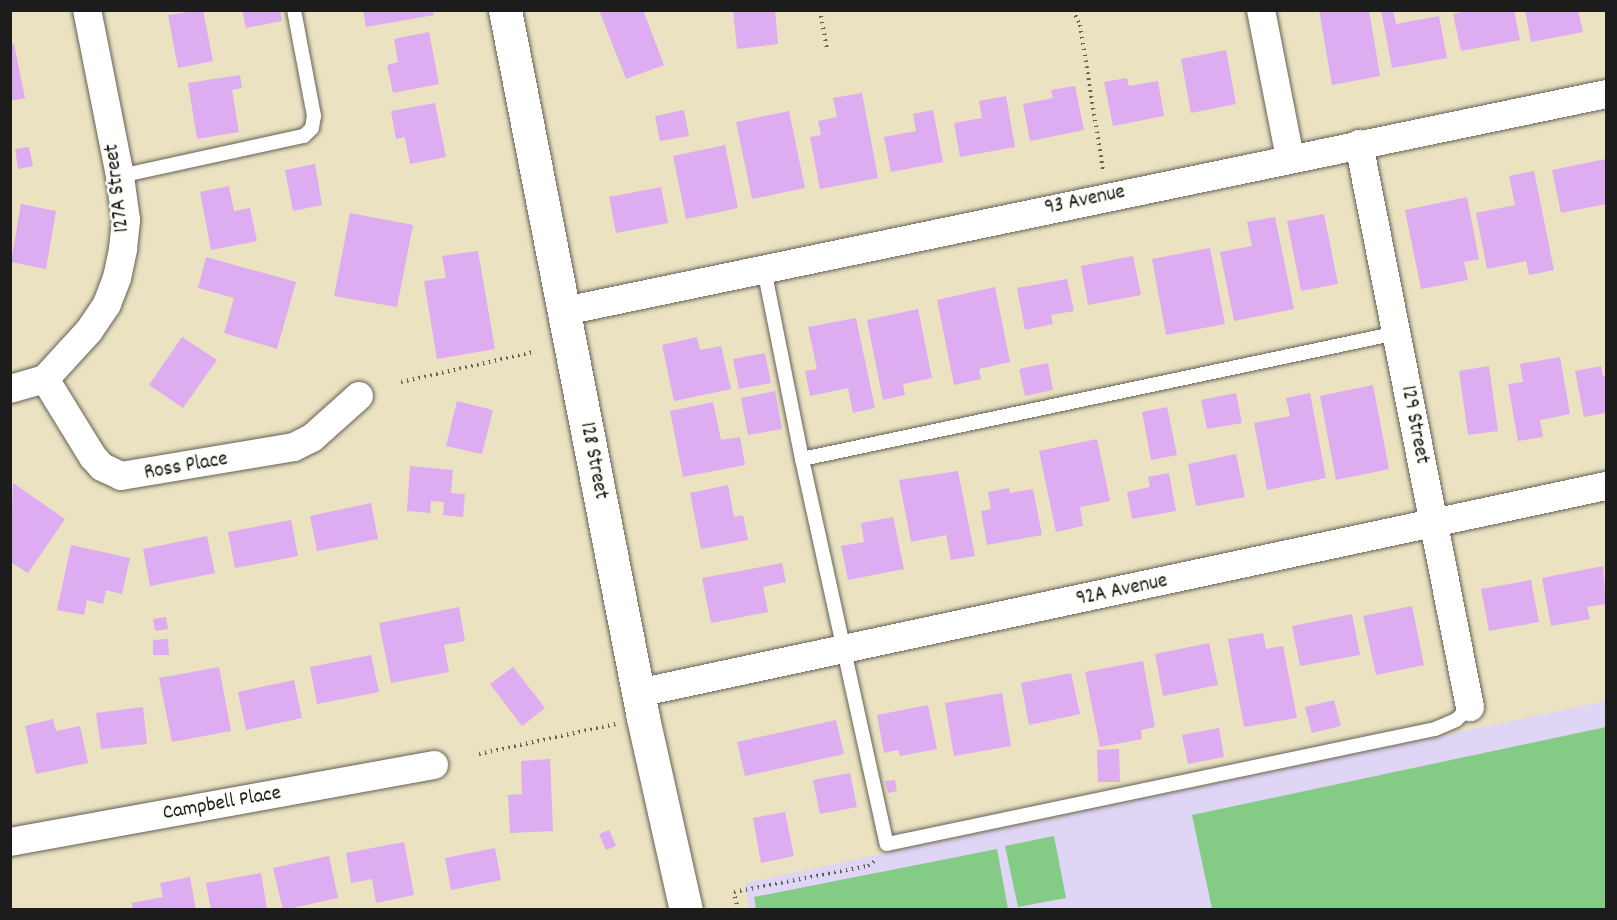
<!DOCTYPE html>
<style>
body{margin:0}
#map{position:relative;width:1617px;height:920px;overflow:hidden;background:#ebe2c2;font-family:Dekko,sans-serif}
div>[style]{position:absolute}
.built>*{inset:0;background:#dfd5f5}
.green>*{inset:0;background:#84cb85}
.building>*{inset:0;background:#deacf0}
.path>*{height:4px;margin-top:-2px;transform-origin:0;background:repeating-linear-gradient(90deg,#646156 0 1.5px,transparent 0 6px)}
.roads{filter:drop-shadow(0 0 2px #646156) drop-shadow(0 0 2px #646156)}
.service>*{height:14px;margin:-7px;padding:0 7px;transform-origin:7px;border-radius:7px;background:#fff}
.minor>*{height:28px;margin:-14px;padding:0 14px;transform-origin:14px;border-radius:14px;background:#fff}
.secondary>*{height:33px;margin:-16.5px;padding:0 16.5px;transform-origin:16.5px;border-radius:16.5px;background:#fff}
span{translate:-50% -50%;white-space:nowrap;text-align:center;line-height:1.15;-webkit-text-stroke:5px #fdfcf7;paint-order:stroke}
.street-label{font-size:21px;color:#1c1c1c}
.frame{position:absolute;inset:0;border:12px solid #1c1c1c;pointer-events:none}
</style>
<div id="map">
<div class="built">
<i style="clip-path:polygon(1606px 701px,1606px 909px,750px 910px,745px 883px)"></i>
</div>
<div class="green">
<i style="clip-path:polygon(1606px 727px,1606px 909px,1212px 909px,1192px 815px)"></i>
<i style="clip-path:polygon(1054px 836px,1066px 898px,1018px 907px,1005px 846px)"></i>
<i style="clip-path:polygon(997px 849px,1008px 909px,756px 909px,754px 897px)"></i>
</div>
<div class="building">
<i style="clip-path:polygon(203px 10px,213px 61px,178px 68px,168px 15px)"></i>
<i style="clip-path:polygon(242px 10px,280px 10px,282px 21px,246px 28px)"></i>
<i style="clip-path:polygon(363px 10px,433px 10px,434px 15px,366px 27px)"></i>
<i style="clip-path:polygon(599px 10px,643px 10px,664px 65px,626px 79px)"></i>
<i style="clip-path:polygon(733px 10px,775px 10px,778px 44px,737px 49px)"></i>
<i style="clip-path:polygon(1319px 10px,1369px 10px,1380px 76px,1332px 85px)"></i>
<i style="clip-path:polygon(1381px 10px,1393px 10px,1396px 24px,1439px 16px,1447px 58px,1392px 68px)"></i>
<i style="clip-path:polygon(1471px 10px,1514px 10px,1520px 40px,1461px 51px,1453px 14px)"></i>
<i style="clip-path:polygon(1525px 10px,1578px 10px,1583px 32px,1531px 42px)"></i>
<i style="clip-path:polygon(429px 32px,439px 84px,393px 93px,387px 65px,398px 62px,394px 39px)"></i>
<i style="clip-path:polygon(14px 44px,25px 98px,10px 101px,10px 45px)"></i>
<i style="clip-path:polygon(1226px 50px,1236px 104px,1191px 113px,1181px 59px)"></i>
<i style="clip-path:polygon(240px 75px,242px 88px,232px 90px,239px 132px,197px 139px,188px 83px)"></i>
<i style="clip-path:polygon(1127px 78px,1129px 86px,1158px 81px,1164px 116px,1113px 126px,1104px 82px)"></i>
<i style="clip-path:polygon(1075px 86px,1084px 130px,1030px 141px,1023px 104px,1053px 98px,1051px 90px)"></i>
<i style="clip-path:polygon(862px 93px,878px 178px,820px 189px,810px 137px,821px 135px,818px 121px,837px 117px,833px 98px)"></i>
<i style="clip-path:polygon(1006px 96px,1015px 147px,960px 157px,954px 123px,982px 118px,979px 101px)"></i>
<i style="clip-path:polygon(435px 103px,446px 157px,410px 164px,405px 137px,396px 139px,391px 111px)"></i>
<i style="clip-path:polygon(684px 110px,689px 136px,660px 141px,655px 116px)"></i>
<i style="clip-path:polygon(933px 110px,943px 162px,891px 172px,884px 137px,916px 131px,913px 114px)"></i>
<i style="clip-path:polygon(789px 111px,805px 188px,752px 199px,736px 122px)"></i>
<i style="clip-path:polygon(725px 145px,738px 208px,686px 219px,673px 156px)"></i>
<i style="clip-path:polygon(29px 147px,33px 166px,18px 169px,15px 149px)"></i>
<i style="clip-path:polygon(1606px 159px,1606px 204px,1561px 213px,1552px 170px)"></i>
<i style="clip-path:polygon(315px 164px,322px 205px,293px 211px,285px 170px)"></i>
<i style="clip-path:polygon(1534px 171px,1554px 270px,1529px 275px,1526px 261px,1487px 269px,1476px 213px,1515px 205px,1509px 176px)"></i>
<i style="clip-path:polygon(229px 186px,234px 211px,250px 208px,257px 241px,211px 250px,200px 192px)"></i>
<i style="clip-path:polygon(661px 187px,668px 223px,616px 233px,609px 197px)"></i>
<i style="clip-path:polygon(1467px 197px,1479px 259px,1464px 262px,1468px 280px,1421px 289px,1405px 210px)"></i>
<i style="clip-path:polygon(21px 204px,56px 211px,46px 269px,11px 262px)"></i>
<i style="clip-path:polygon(350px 213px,413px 225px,397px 307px,334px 296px)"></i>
<i style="clip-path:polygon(1324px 214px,1338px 284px,1301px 291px,1287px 221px)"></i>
<i style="clip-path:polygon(1275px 217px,1294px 309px,1234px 321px,1220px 252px,1252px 246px,1247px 222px)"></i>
<i style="clip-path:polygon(1210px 248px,1225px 324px,1166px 335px,1152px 259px)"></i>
<i style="clip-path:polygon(478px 251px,495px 349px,437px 359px,424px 281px,446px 278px,442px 256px)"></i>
<i style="clip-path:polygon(1133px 256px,1141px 295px,1088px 305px,1081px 266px)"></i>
<i style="clip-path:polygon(206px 257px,296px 282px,277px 349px,224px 333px,234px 298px,198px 288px)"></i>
<i style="clip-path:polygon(1067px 279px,1074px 311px,1051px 315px,1053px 324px,1025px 330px,1017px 288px)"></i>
<i style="clip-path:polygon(995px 287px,1010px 362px,979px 369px,981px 379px,954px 385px,937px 300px)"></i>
<i style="clip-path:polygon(918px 309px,932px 378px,903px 384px,905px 395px,883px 400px,867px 320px)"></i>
<i style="clip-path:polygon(856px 318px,875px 408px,853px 413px,848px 388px,810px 396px,805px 371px,817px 369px,808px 327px)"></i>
<i style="clip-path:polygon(182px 337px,217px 360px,183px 408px,149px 385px)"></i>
<i style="clip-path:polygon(697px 337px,700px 350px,721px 346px,731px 389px,674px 401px,662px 345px)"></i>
<i style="clip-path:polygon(765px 353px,771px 383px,739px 389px,733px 359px)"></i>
<i style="clip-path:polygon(1560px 357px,1570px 414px,1540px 420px,1543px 437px,1518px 441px,1508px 384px,1523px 382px,1520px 364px)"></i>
<i style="clip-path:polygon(1048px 363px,1053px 390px,1025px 396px,1019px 369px)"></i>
<i style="clip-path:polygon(1489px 366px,1498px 431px,1468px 435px,1459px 371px)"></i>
<i style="clip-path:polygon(1601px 366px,1603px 376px,1606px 376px,1606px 413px,1584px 417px,1575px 371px)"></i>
<i style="clip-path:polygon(1373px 385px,1389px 469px,1336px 480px,1320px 396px)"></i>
<i style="clip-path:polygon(775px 391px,782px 429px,748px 435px,741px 398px)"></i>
<i style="clip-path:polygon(1236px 393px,1242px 423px,1207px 429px,1201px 400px)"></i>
<i style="clip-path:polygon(1310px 393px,1326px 478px,1267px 490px,1254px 423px,1290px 416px,1286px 398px)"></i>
<i style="clip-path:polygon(457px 401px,493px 410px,482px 454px,446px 446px)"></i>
<i style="clip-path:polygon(713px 402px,721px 440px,740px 437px,745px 465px,683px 477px,670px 411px)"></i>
<i style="clip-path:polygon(1167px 407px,1177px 455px,1151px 460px,1142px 412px)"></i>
<i style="clip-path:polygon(1097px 439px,1110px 501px,1080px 507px,1083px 526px,1056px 532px,1039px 451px)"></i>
<i style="clip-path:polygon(1236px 454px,1245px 497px,1196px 506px,1188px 464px)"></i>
<i style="clip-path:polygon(410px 466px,453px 470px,451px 493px,465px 494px,463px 517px,443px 515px,444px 502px,431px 501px,430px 513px,407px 511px)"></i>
<i style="clip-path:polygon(958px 471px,975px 556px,951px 560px,946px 535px,911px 542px,899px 480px)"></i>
<i style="clip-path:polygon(1169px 473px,1176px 511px,1132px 519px,1127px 492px,1150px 487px,1148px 477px)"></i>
<i style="clip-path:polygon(13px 483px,65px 519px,28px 573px,10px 562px)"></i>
<i style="clip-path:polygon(728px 485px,734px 517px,743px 515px,748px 540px,701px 549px,690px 493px)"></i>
<i style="clip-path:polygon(1009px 488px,1010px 493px,1033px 489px,1042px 535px,987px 545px,981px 511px,991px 509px,988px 492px)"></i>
<i style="clip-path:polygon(371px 503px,378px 539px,317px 551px,310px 516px)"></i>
<i style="clip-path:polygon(893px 517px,904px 569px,848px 580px,841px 546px,864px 542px,861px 523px)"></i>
<i style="clip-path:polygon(291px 520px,298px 556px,235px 568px,228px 532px)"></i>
<i style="clip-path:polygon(207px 536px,215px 573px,150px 586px,143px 549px)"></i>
<i style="clip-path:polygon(71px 545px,130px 558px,122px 594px,106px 590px,103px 604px,87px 600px,84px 615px,57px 610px)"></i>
<i style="clip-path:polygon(782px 563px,786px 582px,763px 587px,768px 612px,711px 623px,702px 578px)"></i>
<i style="clip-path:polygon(1603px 566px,1606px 604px,1587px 607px,1590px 619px,1551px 626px,1542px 578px)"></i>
<i style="clip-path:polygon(1531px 580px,1539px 622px,1489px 631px,1481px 589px)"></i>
<i style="clip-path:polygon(1412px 606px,1424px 665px,1376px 675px,1363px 616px)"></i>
<i style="clip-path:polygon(459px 607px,465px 641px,444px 645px,449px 672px,391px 683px,379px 623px)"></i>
<i style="clip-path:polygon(1352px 614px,1360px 655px,1300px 666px,1292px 626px)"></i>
<i style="clip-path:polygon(166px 617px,168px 629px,155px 631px,153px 619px)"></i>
<i style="clip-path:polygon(1263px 633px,1266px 649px,1283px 646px,1297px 718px,1244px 727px,1228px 639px)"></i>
<i style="clip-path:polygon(168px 639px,169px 655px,153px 655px,153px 640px)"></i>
<i style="clip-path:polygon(1209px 643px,1218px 685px,1163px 696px,1155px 654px)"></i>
<i style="clip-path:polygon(371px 655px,379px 692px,317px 704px,310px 667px)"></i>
<i style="clip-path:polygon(1143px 661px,1155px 727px,1141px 730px,1142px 739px,1100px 747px,1085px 672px)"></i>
<i style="clip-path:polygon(219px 667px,231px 731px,172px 742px,159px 678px)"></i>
<i style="clip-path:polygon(513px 667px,545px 708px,522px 726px,490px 684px)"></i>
<i style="clip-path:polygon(1071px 673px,1080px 714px,1029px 725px,1021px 683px)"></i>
<i style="clip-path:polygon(294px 680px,302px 718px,246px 730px,238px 692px)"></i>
<i style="clip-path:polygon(1002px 693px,1011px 746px,954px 756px,945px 703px)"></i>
<i style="clip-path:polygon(1334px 700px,1341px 726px,1312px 733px,1305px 707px)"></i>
<i style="clip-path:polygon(928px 705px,937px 749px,900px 756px,898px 750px,884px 753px,877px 715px)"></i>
<i style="clip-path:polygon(143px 707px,147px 744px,101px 749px,96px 713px)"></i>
<i style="clip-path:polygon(53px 719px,56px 731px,80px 726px,88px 763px,36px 774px,25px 726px)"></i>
<i style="clip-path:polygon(836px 720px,844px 754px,745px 776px,737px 742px)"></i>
<i style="clip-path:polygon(1219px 728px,1224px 757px,1188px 764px,1182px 735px)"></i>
<i style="clip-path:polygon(1119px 749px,1120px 782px,1098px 782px,1097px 750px)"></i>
<i style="clip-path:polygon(550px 759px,553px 831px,510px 833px,508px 795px,522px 794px,521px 761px)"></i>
<i style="clip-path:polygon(850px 773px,857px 807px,820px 814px,813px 780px)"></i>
<i style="clip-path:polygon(895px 780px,897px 791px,888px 793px,885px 781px)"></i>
<i style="clip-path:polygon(785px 812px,794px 856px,761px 863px,753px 818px)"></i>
<i style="clip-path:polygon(609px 830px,616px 846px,606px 850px,599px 834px)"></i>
<i style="clip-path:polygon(404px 842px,414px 895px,376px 903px,372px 879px,351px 883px,346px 853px)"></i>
<i style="clip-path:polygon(495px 848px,501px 880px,451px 890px,445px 858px)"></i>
<i style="clip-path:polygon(329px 856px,338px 898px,283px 910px,273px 868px)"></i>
<i style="clip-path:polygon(261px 873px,267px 909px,211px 910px,206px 883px)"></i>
<i style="clip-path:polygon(190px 877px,196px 910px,133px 910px,132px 903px,163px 897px,160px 883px)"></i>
</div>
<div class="path">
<i style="left:820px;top:10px;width:41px;rotate:80.1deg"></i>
<i style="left:1073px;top:10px;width:17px;rotate:65deg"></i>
<i style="left:1080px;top:25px;width:148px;rotate:81deg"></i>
<i style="left:401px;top:382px;width:135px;rotate:-12.8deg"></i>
<i style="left:479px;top:754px;width:140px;rotate:-12.4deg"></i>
<i style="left:738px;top:910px;width:18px;rotate:-103deg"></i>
<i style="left:734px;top:892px;width:136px;rotate:-11deg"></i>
<i style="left:868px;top:866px;width:10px;rotate:-37deg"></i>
</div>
<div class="roads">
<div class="service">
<i style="left:120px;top:176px;width:188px;rotate:-12.3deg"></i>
<i style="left:304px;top:136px;width:11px;rotate:-45deg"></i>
<i style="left:312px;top:128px;width:12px;rotate:-81deg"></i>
<i style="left:314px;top:116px;width:108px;rotate:-100.7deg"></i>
<i style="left:764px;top:269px;width:194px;rotate:78.7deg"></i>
<i style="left:1397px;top:333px;width:608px;rotate:168.04deg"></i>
<i style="left:802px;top:459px;width:394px;rotate:77.6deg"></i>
<i style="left:887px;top:844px;width:560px;rotate:-11.85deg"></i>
<i style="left:1435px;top:729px;width:23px;rotate:-23deg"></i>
<i style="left:1456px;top:720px;width:19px;rotate:-43deg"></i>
</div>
<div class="minor">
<i style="left:1261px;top:10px;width:151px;rotate:78.9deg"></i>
<i style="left:1359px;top:144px;width:574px;rotate:78.85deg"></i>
<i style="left:565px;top:311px;width:1063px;rotate:-11.77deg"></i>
<i style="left:45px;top:379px;width:65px;rotate:-47.5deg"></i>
<i style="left:89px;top:331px;width:32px;rotate:-56deg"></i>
<i style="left:107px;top:304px;width:28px;rotate:-69deg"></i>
<i style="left:117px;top:278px;width:30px;rotate:-78deg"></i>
<i style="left:123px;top:249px;width:29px;rotate:-84deg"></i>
<i style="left:126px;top:220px;width:44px;rotate:-97.8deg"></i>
<i style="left:120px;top:176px;width:169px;rotate:-101.2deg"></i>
<i style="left:45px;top:379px;width:92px;rotate:58.4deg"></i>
<i style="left:93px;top:457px;width:13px;rotate:48deg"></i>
<i style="left:102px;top:467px;width:21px;rotate:25deg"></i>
<i style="left:121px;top:476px;width:175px;rotate:-9.5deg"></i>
<i style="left:294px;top:447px;width:20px;rotate:-27deg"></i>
<i style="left:312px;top:438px;width:63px;rotate:-41.8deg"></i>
<i style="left:10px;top:389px;width:36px;rotate:-16deg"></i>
<i style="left:638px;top:693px;width:990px;rotate:-12.07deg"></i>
<i style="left:10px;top:842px;width:431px;rotate:-10.3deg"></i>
</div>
<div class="secondary">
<i style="left:505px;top:10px;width:721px;rotate:78.97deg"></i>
<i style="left:643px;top:718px;width:197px;rotate:77.4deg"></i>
</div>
</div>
<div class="street-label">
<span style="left:118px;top:188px;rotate:-97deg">127A Street</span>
<span style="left:1085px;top:201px;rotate:-12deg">93 Avenue</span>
<span style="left:1414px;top:425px;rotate:79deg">129 Street</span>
<span style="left:593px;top:461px;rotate:79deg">128 Street</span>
<span style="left:186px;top:467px;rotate:-10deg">Ross Place</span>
<span style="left:1122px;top:591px;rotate:-12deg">92A Avenue</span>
<span style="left:222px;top:804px;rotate:-10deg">Campbell Place</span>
</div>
<div class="frame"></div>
</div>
